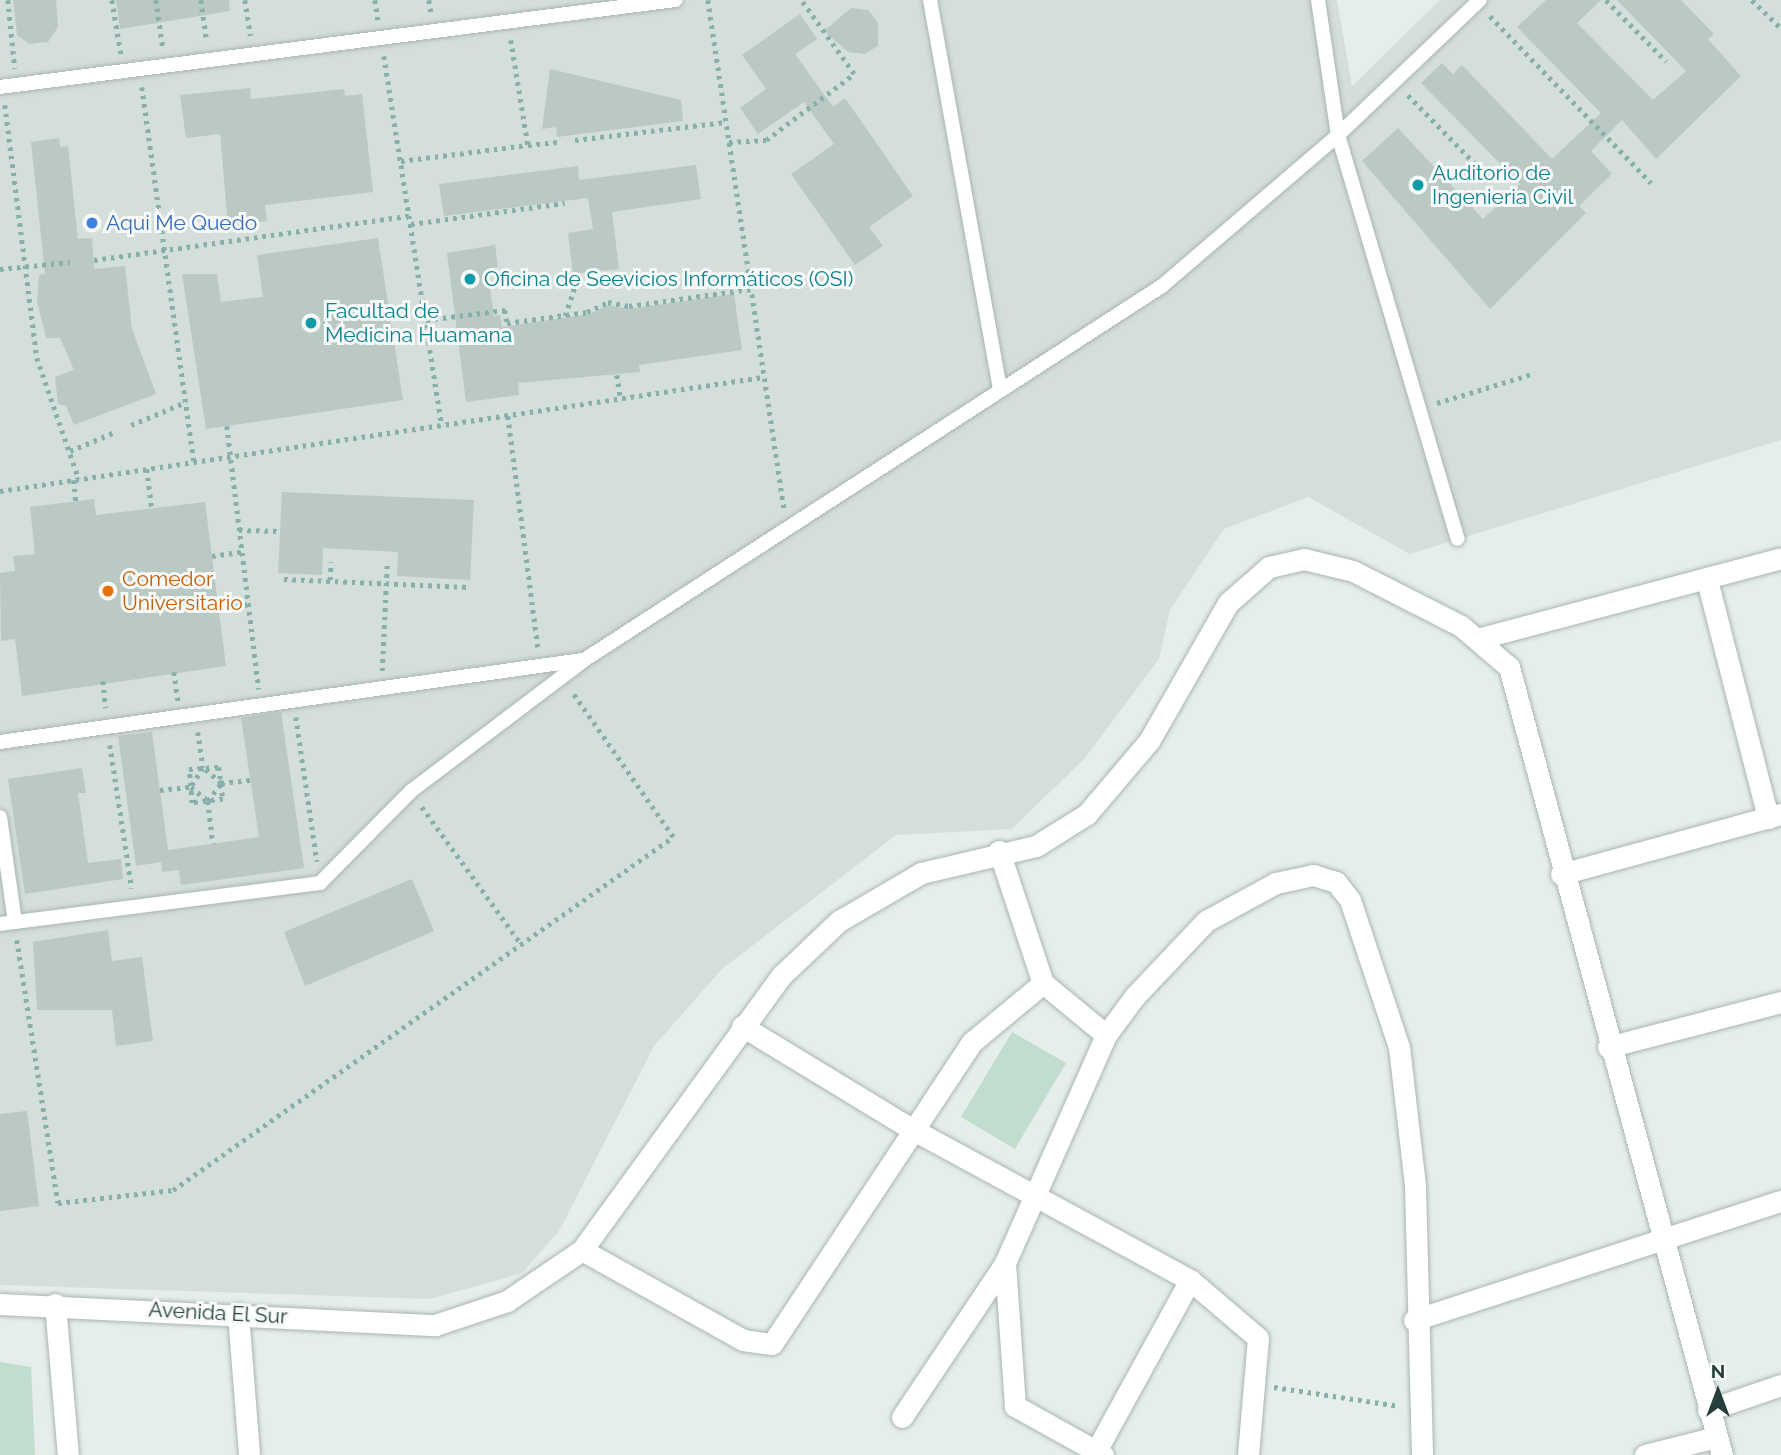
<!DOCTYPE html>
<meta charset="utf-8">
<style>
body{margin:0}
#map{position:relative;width:1781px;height:1455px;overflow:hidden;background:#e6eeec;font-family:Raleway,sans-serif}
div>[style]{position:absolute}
.built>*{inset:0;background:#d4dedb}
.green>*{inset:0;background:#c1ddcd}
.building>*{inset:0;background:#bbc9c5}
.path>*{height:4.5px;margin-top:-2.25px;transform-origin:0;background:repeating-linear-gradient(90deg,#88b0aa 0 3.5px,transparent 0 8.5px)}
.roads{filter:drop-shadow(0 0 2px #a9b6b4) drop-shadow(0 0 2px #a9b6b4)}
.service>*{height:14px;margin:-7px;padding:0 7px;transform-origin:7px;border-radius:7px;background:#fff}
.minor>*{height:21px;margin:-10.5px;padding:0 10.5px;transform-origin:10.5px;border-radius:10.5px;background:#fff}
.dots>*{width:19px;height:19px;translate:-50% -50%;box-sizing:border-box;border:4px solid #f7faf9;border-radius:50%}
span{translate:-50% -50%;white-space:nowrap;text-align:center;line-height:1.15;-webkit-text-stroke:6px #f7faf9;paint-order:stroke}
.culture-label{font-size:21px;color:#0d838f}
.left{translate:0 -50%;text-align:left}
.shop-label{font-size:21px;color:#366cbe}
.food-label{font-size:21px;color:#c56008}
.street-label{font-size:21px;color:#263f3d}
.north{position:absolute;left:1683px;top:1357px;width:70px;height:70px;-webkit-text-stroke:5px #f7faf9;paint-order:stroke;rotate:0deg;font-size:19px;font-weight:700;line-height:28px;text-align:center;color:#263f3d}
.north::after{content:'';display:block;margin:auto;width:24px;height:32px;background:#263f3d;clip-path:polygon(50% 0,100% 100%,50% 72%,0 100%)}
</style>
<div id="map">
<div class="built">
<i style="clip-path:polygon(0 0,1337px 0,1352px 86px,1440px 0,1781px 0,1781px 440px,1410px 554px,1308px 497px,1224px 529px,1170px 610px,1159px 659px,1085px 758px,1012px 829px,896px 835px,722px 969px,654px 1046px,559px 1231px,522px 1273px,430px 1299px,0 1285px)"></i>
</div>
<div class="green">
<i style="clip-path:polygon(1012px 1032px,1066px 1063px,1015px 1149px,961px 1117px)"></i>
<i style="clip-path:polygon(0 1362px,31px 1367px,35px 1455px,0 1455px)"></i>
</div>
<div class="building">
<i style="clip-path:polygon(13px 0,56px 0,58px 27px,48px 42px,29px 44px,17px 35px)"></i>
<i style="clip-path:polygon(116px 0,229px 0,230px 11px,120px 29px)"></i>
<i style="clip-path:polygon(1546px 0,1601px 0,1577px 23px,1653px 100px,1686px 71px,1617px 0,1681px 0,1714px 34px,1708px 39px,1741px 76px,1656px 159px,1622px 120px,1591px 151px,1612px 174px,1579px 206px,1586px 213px,1490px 309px,1362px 161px,1398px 128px,1483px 219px,1520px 184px,1421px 83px,1442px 63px,1453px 74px,1462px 65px,1552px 159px,1601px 113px,1517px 27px)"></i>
<i style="clip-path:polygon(851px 8px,868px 10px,878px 23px,878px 46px,864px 54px,848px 52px,824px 31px)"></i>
<i style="clip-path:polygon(800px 14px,817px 39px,795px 54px,833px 107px,845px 98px,913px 196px,869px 227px,883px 246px,855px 265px,791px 174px,834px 144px,804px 102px,758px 134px,740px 108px,766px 89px,742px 55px)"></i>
<i style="clip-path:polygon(550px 69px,681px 100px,683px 121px,557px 137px,556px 127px,542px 129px)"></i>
<i style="clip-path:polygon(250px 88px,251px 99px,344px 89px,345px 96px,362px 94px,373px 192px,265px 205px,267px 221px,228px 226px,220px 134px,186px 138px,180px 95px)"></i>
<i style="clip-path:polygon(59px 138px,60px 147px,68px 146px,78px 239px,92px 238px,94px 269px,125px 266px,132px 329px,156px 394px,74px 425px,66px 406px,58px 404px,55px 377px,74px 370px,60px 338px,46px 338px,37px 301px,39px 275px,45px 274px,31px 142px)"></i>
<i style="clip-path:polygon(696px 165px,701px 199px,612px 212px,619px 269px,573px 274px,568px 233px,593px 229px,588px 198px,444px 216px,439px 184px,578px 166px,579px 180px)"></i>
<i style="clip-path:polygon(378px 238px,403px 400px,206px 429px,182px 274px,217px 274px,221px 302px,263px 297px,257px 255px)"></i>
<i style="clip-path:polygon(495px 245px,498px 267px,487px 269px,494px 316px,500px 315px,502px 327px,590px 314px,608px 305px,628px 309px,734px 294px,742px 350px,639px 365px,640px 372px,518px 383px,519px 395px,466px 402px,447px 253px)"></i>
<i style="clip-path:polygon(282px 492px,474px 500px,470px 580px,397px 576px,398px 552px,323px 548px,322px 575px,278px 573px)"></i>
<i style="clip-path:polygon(94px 499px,96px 515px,205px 502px,226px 666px,22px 696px,15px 639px,1px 641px,0 573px,15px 571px,13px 556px,35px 554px,30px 507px)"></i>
<i style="clip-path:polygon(281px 712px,304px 868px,181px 885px,179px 870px,162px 872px,161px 862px,136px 866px,118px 736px,152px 732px,168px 850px,259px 837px,241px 718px)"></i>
<i style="clip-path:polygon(82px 768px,86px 793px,78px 793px,88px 863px,121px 859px,123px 879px,25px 894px,8px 779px)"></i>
<i style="clip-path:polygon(412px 879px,434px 931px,305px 986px,284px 932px)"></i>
<i style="clip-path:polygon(108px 930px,112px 961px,142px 957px,153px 1041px,116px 1046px,112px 1010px,37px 1010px,33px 942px)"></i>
<i style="clip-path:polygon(27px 1111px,39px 1206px,0 1211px,0 1114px)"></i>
</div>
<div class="path">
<i style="left:8px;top:0;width:69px;rotate:84.2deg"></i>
<i style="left:112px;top:0;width:55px;rotate:80.5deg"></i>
<i style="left:156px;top:0;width:49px;rotate:81.7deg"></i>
<i style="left:201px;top:0;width:42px;rotate:81.9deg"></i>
<i style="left:245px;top:0;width:36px;rotate:81deg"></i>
<i style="left:375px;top:0;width:20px;rotate:81deg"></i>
<i style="left:429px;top:0;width:13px;rotate:81deg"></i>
<i style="left:708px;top:0;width:514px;rotate:81.49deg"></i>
<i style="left:1606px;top:0;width:86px;rotate:45.5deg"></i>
<i style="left:1752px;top:0;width:40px;rotate:44deg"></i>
<i style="left:1490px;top:16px;width:232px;rotate:46deg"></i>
<i style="left:511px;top:40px;width:106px;rotate:80.8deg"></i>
<i style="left:528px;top:145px;width:29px;rotate:-6deg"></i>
<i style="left:384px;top:56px;width:374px;rotate:81.1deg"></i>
<i style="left:142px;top:87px;width:379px;rotate:82.1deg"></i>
<i style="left:1408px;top:95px;width:116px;rotate:45.7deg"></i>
<i style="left:5px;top:105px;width:255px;rotate:82.8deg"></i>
<i style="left:37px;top:358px;width:128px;rotate:70.9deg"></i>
<i style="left:575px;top:140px;width:152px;rotate:-6.8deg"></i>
<i style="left:729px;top:142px;width:37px;rotate:-3deg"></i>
<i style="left:766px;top:140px;width:110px;rotate:-36.9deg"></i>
<i style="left:854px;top:74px;width:91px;rotate:-125.6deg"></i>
<i style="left:401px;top:161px;width:128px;rotate:-7.2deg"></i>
<i style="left:411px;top:224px;width:155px;rotate:-7.8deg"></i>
<i style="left:94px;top:260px;width:318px;rotate:-8deg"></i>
<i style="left:0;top:269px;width:70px;rotate:-5.7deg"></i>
<i style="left:565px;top:316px;width:44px;rotate:-71.6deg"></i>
<i style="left:426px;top:320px;width:80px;rotate:-7.2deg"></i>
<i style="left:505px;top:310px;width:13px;rotate:81deg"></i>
<i style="left:507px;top:323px;width:81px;rotate:-7.8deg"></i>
<i style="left:587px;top:312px;width:23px;rotate:-25deg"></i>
<i style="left:608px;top:302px;width:21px;rotate:11deg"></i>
<i style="left:629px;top:306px;width:123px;rotate:-7.9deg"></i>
<i style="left:617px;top:375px;width:24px;rotate:81deg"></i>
<i style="left:1437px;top:403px;width:102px;rotate:-17deg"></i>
<i style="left:508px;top:416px;width:234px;rotate:82.6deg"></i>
<i style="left:131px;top:425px;width:60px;rotate:-22.7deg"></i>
<i style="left:227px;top:426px;width:265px;rotate:83.1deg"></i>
<i style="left:70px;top:451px;width:49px;rotate:-22.9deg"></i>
<i style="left:147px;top:469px;width:39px;rotate:83deg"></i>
<i style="left:74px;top:480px;width:21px;rotate:85deg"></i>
<i style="left:0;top:491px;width:772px;rotate:-8.49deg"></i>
<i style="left:239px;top:530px;width:41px;rotate:1.4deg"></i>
<i style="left:212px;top:556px;width:30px;rotate:-8deg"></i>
<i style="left:284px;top:579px;width:185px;rotate:2.5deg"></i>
<i style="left:330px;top:580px;width:18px;rotate:-87deg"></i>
<i style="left:219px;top:609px;width:30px;rotate:-9deg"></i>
<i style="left:382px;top:671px;width:107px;rotate:-87.3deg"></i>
<i style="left:174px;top:672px;width:29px;rotate:82deg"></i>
<i style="left:103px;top:681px;width:27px;rotate:84deg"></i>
<i style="left:296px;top:717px;width:146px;rotate:81.7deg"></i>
<i style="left:198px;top:732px;width:36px;rotate:82deg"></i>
<i style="left:203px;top:768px;width:22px;rotate:122deg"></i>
<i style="left:191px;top:787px;width:22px;rotate:39deg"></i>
<i style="left:208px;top:801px;width:22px;rotate:-54deg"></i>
<i style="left:221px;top:783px;width:23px;rotate:-140deg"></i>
<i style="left:110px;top:745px;width:145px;rotate:81.3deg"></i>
<i style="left:219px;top:767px;width:32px;rotate:83deg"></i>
<i style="left:223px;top:799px;width:31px;rotate:173deg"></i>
<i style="left:192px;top:803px;width:34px;rotate:-95deg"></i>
<i style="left:189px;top:769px;width:30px;rotate:-4deg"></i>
<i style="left:221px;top:783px;width:29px;rotate:-6deg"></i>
<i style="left:160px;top:790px;width:31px;rotate:-6deg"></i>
<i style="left:208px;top:801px;width:43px;rotate:83.4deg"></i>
<i style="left:422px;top:807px;width:170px;rotate:54.1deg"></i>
<i style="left:17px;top:940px;width:266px;rotate:81.1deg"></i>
<i style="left:58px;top:1203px;width:116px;rotate:-6.4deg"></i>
<i style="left:173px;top:1190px;width:612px;rotate:-35.22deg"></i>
<i style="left:673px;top:837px;width:177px;rotate:-124.9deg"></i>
<i style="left:1274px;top:1387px;width:127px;rotate:8.6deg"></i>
</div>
<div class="roads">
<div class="service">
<i style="left:930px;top:0;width:394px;rotate:79.8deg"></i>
<i style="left:1318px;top:0;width:136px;rotate:81.6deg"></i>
<i style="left:1338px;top:135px;width:421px;rotate:73.5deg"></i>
<i style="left:0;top:87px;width:681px;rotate:-7.34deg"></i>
<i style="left:0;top:742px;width:588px;rotate:-8.02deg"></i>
<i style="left:0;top:817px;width:106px;rotate:81.9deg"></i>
<i style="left:0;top:924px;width:323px;rotate:-7.3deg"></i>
<i style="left:320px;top:883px;width:129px;rotate:-45.3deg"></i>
<i style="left:411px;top:791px;width:217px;rotate:-37.1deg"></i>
<i style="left:584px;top:660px;width:688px;rotate:-32.91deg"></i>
<i style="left:1162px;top:286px;width:232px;rotate:-40.6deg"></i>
<i style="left:1338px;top:135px;width:196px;rotate:-43.6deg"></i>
</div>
<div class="minor">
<i style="left:1707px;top:580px;width:246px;rotate:75.6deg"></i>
<i style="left:1481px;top:638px;width:310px;rotate:-14.9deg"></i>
<i style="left:999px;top:851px;width:139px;rotate:71.6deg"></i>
<i style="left:1043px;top:983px;width:82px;rotate:39.5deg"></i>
<i style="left:1561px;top:874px;width:228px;rotate:-15.3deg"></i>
<i style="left:742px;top:1026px;width:197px;rotate:31.3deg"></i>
<i style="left:910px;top:1128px;width:319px;rotate:28.5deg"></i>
<i style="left:1190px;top:1280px;width:89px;rotate:40.5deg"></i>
<i style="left:1258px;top:1338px;width:117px;rotate:94.9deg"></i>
<i style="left:1608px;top:1047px;width:179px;rotate:-14.6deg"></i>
<i style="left:582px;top:1250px;width:184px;rotate:29.2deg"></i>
<i style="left:743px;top:1340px;width:29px;rotate:8deg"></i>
<i style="left:772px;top:1344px;width:362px;rotate:-56.5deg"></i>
<i style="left:972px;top:1042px;width:92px;rotate:-39.7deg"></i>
<i style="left:0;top:1304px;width:436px;rotate:2.8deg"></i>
<i style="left:435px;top:1325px;width:76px;rotate:-18.4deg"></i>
<i style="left:507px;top:1301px;width:91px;rotate:-34.2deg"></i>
<i style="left:582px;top:1250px;width:340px;rotate:-54deg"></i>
<i style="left:782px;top:975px;width:79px;rotate:-43.5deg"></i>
<i style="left:839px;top:921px;width:95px;rotate:-30.3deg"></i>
<i style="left:921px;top:873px;width:118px;rotate:-13.2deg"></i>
<i style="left:1036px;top:846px;width:60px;rotate:-32.1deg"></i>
<i style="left:1087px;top:814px;width:96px;rotate:-49.7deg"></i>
<i style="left:1149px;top:741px;width:159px;rotate:-60.2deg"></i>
<i style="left:1228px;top:603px;width:55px;rotate:-41.3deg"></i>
<i style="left:1269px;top:567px;width:36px;rotate:-13deg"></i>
<i style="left:1304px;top:559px;width:50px;rotate:13.8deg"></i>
<i style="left:1353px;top:571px;width:121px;rotate:27deg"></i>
<i style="left:1461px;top:626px;width:63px;rotate:40.5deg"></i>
<i style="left:1509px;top:667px;width:816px;rotate:74.87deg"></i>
<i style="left:55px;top:1304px;width:152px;rotate:85.1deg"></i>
<i style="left:238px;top:1314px;width:141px;rotate:85.5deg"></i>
<i style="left:1414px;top:1320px;width:386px;rotate:-18deg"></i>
<i style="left:1708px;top:1410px;width:77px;rotate:-18.9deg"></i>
<i style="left:902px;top:1417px;width:185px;rotate:-56.2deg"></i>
<i style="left:1096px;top:1451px;width:195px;rotate:-61.2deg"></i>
<i style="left:1103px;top:1455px;width:101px;rotate:-150.9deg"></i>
<i style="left:1015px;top:1406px;width:143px;rotate:-94deg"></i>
<i style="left:1005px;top:1263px;width:249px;rotate:-66.1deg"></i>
<i style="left:1106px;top:1035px;width:49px;rotate:-53.4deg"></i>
<i style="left:1135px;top:996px;width:103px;rotate:-46.6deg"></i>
<i style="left:1206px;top:921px;width:80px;rotate:-28.5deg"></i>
<i style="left:1276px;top:883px;width:38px;rotate:-12deg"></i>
<i style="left:1313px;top:875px;width:24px;rotate:17deg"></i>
<i style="left:1336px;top:882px;width:23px;rotate:52deg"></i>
<i style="left:1350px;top:900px;width:155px;rotate:71.6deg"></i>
<i style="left:1399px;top:1047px;width:140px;rotate:83.4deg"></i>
<i style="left:1415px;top:1186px;width:269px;rotate:88.5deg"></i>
<i style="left:1645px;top:1455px;width:73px;rotate:-14.2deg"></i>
</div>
</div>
<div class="dots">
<i style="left:1418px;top:185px;background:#0f9aa8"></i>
<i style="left:92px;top:223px;background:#3f7fe0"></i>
<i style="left:470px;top:279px;background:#0f9aa8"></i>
<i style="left:311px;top:323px;background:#0f9aa8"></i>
<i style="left:108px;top:591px;background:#e8710a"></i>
</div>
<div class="culture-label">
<span class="left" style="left:1432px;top:185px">Auditorio de<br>Ingenieria Civil</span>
<span class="left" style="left:484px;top:279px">Oficina de Seevicios Informáticos (OSI)</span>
<span class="left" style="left:325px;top:323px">Facultad de<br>Medicina Huamana</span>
</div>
<div class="shop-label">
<span class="left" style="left:106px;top:223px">Aqui Me Quedo</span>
</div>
<div class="food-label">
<span class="left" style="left:122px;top:591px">Comedor<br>Universitario</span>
</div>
<div class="street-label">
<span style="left:218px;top:1313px;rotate:3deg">Avenida El Sur</span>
</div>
<div class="north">N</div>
</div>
